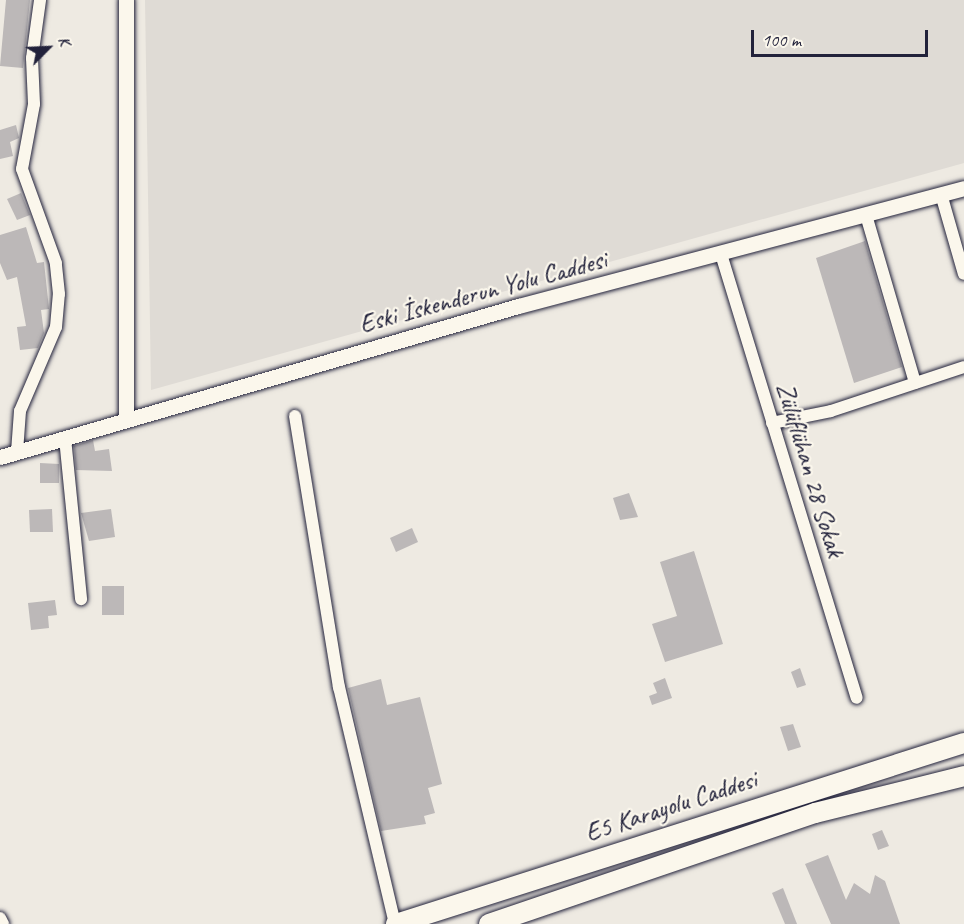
<!DOCTYPE html>
<meta charset="utf-8">
<style>
body{margin:0}
#map{position:relative;width:964px;height:924px;overflow:hidden;background:#eeeae2;font-family:Caveat,sans-serif}
div>[style]{position:absolute}
.built>*{inset:0;background:#dfdbd5}
.building>*{inset:0;background:#bcb8b8}
.roads{filter:drop-shadow(0 0 2px #22223b) drop-shadow(0 0 2px #22223b)}
.minor>*{height:12px;margin:-6px;padding:0 6px;transform-origin:6px;border-radius:6px;background:#fbf7ec}
.tertiary>*{height:15px;margin:-7.5px;padding:0 7.5px;transform-origin:7.5px;border-radius:7.5px;background:#fbf7ec}
.trunk>*{height:20px;margin:-10px;padding:0 10px;transform-origin:10px;border-radius:10px;background:#fbf7ec}
span{translate:-50% -50%;white-space:nowrap;text-align:center;line-height:1.15;-webkit-text-stroke:4.5px #fbf7ec;paint-order:stroke}
.street-label{font-size:26px;color:#22223b}
.north{position:absolute;left:18px;top:18px;width:60px;height:60px;-webkit-text-stroke:4px #fbf7ec;paint-order:stroke;rotate:66deg;font-size:16px;font-weight:700;line-height:24px;text-align:center;color:#22223b}
.north::after{content:'';display:block;margin:auto;width:21px;height:27px;background:#22223b;clip-path:polygon(50% 0,100% 100%,50% 72%,0 100%)}
.scale{position:absolute;left:751px;top:30px;width:177px;height:27px;box-sizing:border-box;border:3px solid #22223b;border-top:0;padding-left:8px;font-size:18px;line-height:21px;white-space:nowrap;color:#22223b;-webkit-text-stroke:4px #fbf7ec;paint-order:stroke}
</style>
<div id="map">
<div class="built">
<i style="clip-path:polygon(145px 0,964px 0,964px 163px,151px 390px)"></i>
</div>
<div class="building">
<i style="clip-path:polygon(6px 0,30px 0,23px 68px,0 66px)"></i>
<i style="clip-path:polygon(16px 125px,19px 138px,10px 142px,13px 156px,0 159px,0 130px)"></i>
<i style="clip-path:polygon(21px 193px,30px 215px,17px 220px,7px 199px)"></i>
<i style="clip-path:polygon(26px 227px,37px 263px,44px 262px,49px 309px,41px 310px,44px 333px,38px 348px,20px 350px,17px 327px,26px 326px,17px 277px,7px 280px,0 263px,0 235px)"></i>
<i style="clip-path:polygon(865px 241px,902px 367px,854px 383px,816px 258px)"></i>
<i style="clip-path:polygon(93px 440px,95px 451px,109px 449px,112px 471px,76px 470px,74px 446px)"></i>
<i style="clip-path:polygon(40px 463px,59px 464px,59px 483px,40px 483px)"></i>
<i style="clip-path:polygon(629px 493px,638px 517px,620px 520px,613px 498px)"></i>
<i style="clip-path:polygon(52px 509px,53px 532px,30px 532px,29px 510px)"></i>
<i style="clip-path:polygon(111px 509px,115px 537px,89px 541px,81px 513px)"></i>
<i style="clip-path:polygon(412px 528px,418px 542px,396px 552px,390px 538px)"></i>
<i style="clip-path:polygon(694px 551px,723px 644px,665px 662px,652px 624px,677px 616px,660px 562px)"></i>
<i style="clip-path:polygon(102px 586px,124px 586px,124px 615px,102px 615px)"></i>
<i style="clip-path:polygon(55px 600px,57px 615px,48px 616px,49px 628px,31px 630px,28px 603px)"></i>
<i style="clip-path:polygon(800px 668px,806px 685px,797px 688px,791px 672px)"></i>
<i style="clip-path:polygon(665px 678px,672px 698px,652px 705px,649px 696px,657px 693px,653px 683px)"></i>
<i style="clip-path:polygon(381px 679px,387px 705px,420px 697px,442px 784px,428px 788px,435px 813px,424px 816px,426px 824px,381px 831px,348px 688px)"></i>
<i style="clip-path:polygon(793px 724px,801px 747px,788px 751px,780px 727px)"></i>
<i style="clip-path:polygon(882px 830px,889px 846px,878px 850px,872px 834px)"></i>
<i style="clip-path:polygon(828px 855px,846px 900px,854px 883px,870px 894px,875px 875px,885px 881px,900px 924px,831px 924px,805px 864px)"></i>
<i style="clip-path:polygon(783px 888px,797px 924px,785px 924px,772px 893px)"></i>
</div>
<div class="roads">
<div class="minor">
<i style="left:941px;top:194px;width:83px;rotate:74deg"></i>
<i style="left:866px;top:215px;width:175px;rotate:73.7deg"></i>
<i style="left:721px;top:254px;width:464px;rotate:73deg"></i>
<i style="left:295px;top:416px;width:275px;rotate:80.8deg"></i>
<i style="left:339px;top:687px;width:244px;rotate:76.7deg"></i>
<i style="left:772px;top:423px;width:60px;rotate:-11.5deg"></i>
<i style="left:831px;top:411px;width:140px;rotate:-18.3deg"></i>
<i style="left:65px;top:438px;width:162px;rotate:84.3deg"></i>
<i style="left:17px;top:452px;width:41px;rotate:-85.8deg"></i>
<i style="left:20px;top:411px;width:91px;rotate:-66.8deg"></i>
<i style="left:56px;top:327px;width:33px;rotate:-85deg"></i>
<i style="left:59px;top:294px;width:31px;rotate:-96deg"></i>
<i style="left:56px;top:263px;width:100px;rotate:-109.9deg"></i>
<i style="left:22px;top:169px;width:66px;rotate:-79.5deg"></i>
<i style="left:34px;top:104px;width:46px;rotate:-92.5deg"></i>
<i style="left:32px;top:58px;width:59px;rotate:-82.1deg"></i>
<i style="left:0;top:918px;width:7px;rotate:63deg"></i>
</div>
<div class="tertiary">
<i style="left:126px;top:419px;width:419px;rotate:-90deg"></i>
<i style="left:0;top:457px;width:540px;rotate:-16.25deg"></i>
<i style="left:518px;top:306px;width:461px;rotate:-14.8deg"></i>
</div>
<div class="trunk">
<i style="left:396px;top:924px;width:596px;rotate:-17.68deg"></i>
<i style="left:489px;top:924px;width:344px;rotate:-18.8deg"></i>
<i style="left:815px;top:813px;width:154px;rotate:-13.9deg"></i>
</div>
</div>
<div class="street-label">
<span style="left:483px;top:292px;rotate:-15deg">Eski İskenderun Yolu Caddesi</span>
<span style="left:810px;top:470px;rotate:73deg">Zülüflühan 28 Sokak</span>
<span style="left:671px;top:806px;rotate:-18deg">E5 Karayolu Caddesi</span>
</div>
<div class="north">K</div>
<div class="scale">100 m</div>
</div>
